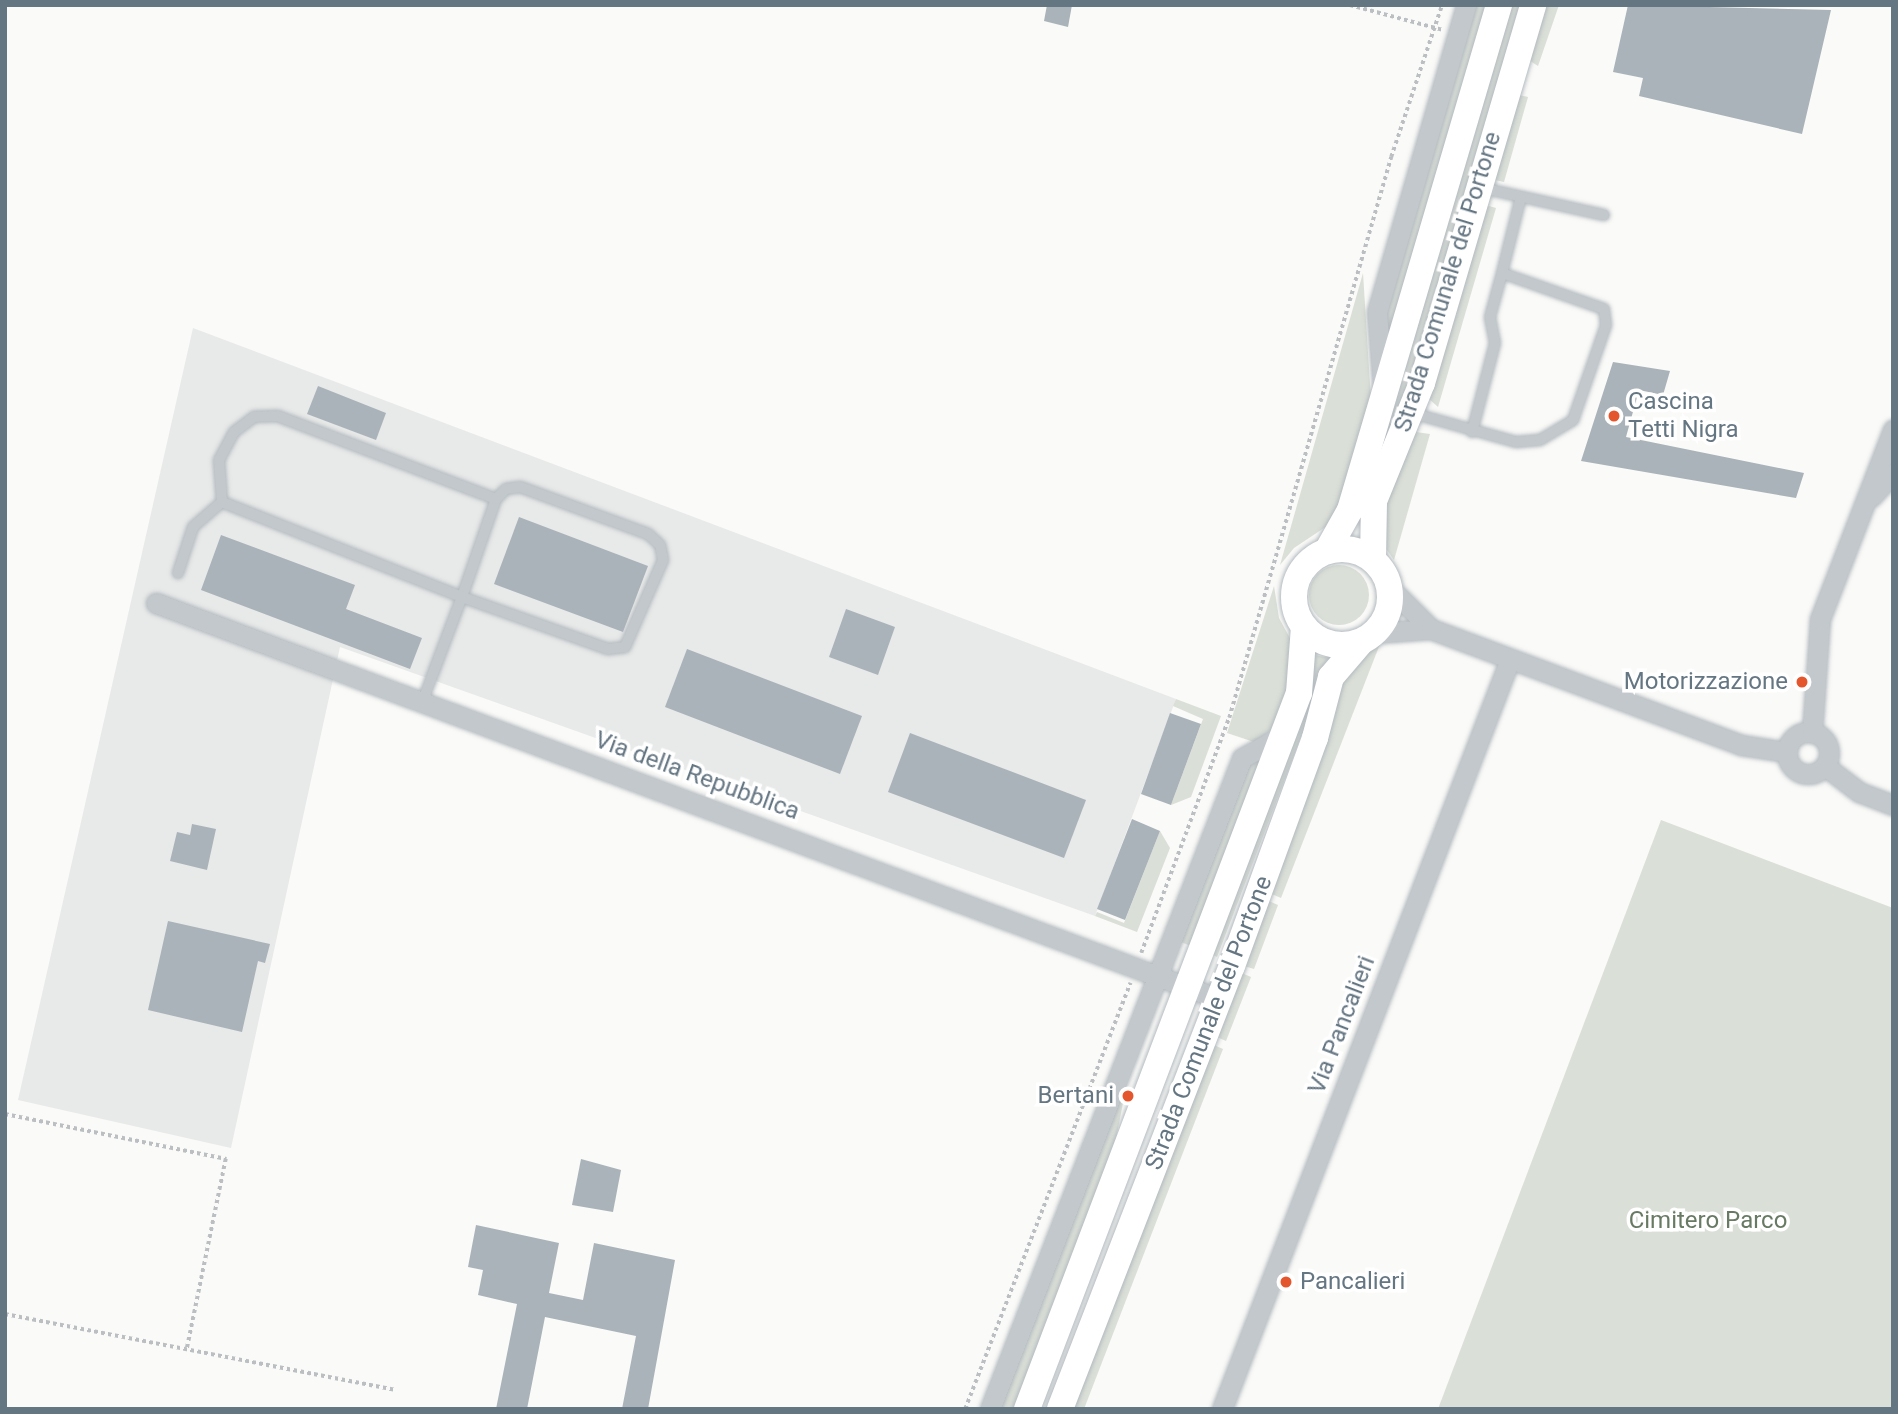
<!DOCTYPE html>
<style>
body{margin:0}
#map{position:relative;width:1898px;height:1414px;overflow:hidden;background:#fafaf8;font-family:Roboto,sans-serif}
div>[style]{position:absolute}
.built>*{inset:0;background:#e8e9e9}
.green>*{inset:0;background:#dadfd7}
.round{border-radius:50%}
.building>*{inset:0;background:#aab3b9}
.path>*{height:3.5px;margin-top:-1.75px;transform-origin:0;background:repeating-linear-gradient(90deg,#bbbfc2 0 3.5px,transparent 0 7px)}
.roads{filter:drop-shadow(0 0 2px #b3babf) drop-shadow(0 0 2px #b3babf)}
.lane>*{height:10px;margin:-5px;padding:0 5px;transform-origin:5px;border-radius:5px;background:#c3c8cc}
.street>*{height:19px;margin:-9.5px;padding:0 9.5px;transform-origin:9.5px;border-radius:9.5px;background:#c3c8cc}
.street>.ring{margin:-9.5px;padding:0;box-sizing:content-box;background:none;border:19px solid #c3c8cc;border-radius:50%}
.secondary>*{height:26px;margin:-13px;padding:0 13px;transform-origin:13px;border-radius:13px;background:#fff}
.secondary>.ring{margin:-13px;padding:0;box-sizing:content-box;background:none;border:26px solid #fff;border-radius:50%}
.dots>*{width:19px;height:19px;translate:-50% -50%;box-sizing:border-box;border:4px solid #fff;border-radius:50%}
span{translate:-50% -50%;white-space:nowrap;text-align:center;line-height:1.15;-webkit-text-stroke:7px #fff;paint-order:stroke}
.street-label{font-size:24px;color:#657683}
.poi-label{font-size:24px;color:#657683}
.left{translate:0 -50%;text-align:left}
.right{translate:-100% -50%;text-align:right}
.park-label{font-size:24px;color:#687a64}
.frame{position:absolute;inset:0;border:7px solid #657683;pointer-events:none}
</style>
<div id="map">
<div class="built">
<i style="clip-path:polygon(193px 328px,1176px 699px,1095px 916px,340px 647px,231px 1148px,18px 1100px)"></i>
</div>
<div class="green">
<i style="clip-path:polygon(1473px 5px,1489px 5px,1385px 353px,1381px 315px)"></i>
<i style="clip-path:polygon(1508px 5px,1523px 5px,1406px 404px,1372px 475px)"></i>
<i style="clip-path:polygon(1542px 5px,1559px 5px,1538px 66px,1527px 59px)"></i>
<i style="clip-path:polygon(1519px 95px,1528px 97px,1504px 182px,1495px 180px)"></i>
<i style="clip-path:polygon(1489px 206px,1496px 208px,1438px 407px,1427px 397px,1483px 209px)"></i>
<i style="clip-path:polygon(1363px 273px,1371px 400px,1333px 522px,1294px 548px,1280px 565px)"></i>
<i style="clip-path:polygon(1416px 432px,1430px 434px,1394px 560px,1382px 543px,1380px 519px)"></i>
<i class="round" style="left:1309px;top:565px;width:60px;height:60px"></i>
<i style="clip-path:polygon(1274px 586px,1279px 618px,1291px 640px,1291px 678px,1276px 727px,1254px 742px,1227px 733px)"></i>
<i style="clip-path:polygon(1380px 644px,1281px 898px,1267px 892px,1337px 690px,1356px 660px)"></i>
<i style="clip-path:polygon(1314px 655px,1331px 658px,1217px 957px,1209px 953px)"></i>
<i style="clip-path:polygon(1176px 699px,1221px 716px,1191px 797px,1171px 805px,1203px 719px,1173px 706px)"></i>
<i style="clip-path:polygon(1266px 753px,1191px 946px,1178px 941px,1243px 771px)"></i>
<i style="clip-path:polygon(1661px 820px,1893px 908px,1893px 1409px,1438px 1409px)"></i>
<i style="clip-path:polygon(1160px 831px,1170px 848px,1137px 932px,1095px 916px,1097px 912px,1124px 923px)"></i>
<i style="clip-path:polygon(1269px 901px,1278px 905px,1254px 969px,1244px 966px)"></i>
<i style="clip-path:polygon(1237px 971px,1251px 977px,1226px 1041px,1212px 1035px)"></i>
<i style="clip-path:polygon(1209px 1043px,1223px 1049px,1084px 1409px,1069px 1409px)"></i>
<i style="clip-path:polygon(1119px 1096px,1124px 1098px,1114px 1149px,1014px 1409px,999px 1409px)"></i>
</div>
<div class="building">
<i style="clip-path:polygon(1047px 5px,1072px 5px,1068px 27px,1044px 21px)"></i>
<i style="clip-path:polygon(1628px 5px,1831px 10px,1802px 134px,1639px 96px,1643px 78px,1613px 72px)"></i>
<i style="clip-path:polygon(1613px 362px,1670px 371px,1663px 395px,1639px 390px,1626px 437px,1804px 473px,1796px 498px,1581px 461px)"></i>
<i style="clip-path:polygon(318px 386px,386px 413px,376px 440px,307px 414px)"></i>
<i style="clip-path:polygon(519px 517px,648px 566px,623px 632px,494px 584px)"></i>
<i style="clip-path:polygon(221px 535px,355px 585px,346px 609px,422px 638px,410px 669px,201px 590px)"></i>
<i style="clip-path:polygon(846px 609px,895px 627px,878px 675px,829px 657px)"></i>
<i style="clip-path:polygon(687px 649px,862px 716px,840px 774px,665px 707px)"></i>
<i style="clip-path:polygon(1170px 713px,1201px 724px,1171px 805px,1141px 794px)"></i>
<i style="clip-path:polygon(910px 733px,1086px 800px,1064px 858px,888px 792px)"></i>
<i style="clip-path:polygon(1132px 819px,1160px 831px,1125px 920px,1097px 909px)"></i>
<i style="clip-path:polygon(192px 824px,216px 829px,207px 870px,170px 861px,177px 832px,190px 835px)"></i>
<i style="clip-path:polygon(168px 921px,270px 944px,265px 963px,258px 961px,242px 1032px,148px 1010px)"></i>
<i style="clip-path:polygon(581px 1159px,621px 1170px,613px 1212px,572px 1205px)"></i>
<i style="clip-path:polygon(476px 1225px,559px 1243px,549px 1293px,583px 1300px,594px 1243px,675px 1260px,648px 1409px,622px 1409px,636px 1336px,545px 1317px,527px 1409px,496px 1409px,517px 1304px,478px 1295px,483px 1270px,468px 1267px)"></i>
</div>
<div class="path">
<i style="left:1350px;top:5px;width:96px;rotate:15deg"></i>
<i style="left:1141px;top:953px;width:251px;rotate:-69.5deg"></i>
<i style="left:1229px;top:718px;width:584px;rotate:-73.89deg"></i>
<i style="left:1391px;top:157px;width:160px;rotate:-71.5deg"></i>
<i style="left:5px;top:1114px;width:226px;rotate:11.5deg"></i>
<i style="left:226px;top:1159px;width:194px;rotate:101.6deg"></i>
<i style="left:5px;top:1314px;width:397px;rotate:11deg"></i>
<i style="left:965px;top:1409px;width:457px;rotate:-68.8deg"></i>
</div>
<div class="roads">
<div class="lane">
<i style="left:1482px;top:188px;width:125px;rotate:12.5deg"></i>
<i style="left:1412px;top:413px;width:108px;rotate:15.6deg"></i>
<i style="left:1516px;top:442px;width:24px;rotate:-5deg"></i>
<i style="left:1540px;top:440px;width:39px;rotate:-31deg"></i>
<i style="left:1573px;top:420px;width:101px;rotate:-70.8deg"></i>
<i style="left:1606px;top:325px;width:16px;rotate:-97deg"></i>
<i style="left:1604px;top:309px;width:108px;rotate:-160.6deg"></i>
<i style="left:1502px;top:273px;width:78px;rotate:-76deg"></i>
<i style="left:1472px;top:432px;width:92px;rotate:-75.5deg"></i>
<i style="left:1495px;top:343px;width:26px;rotate:-101deg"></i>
<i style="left:1490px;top:317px;width:46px;rotate:-74.7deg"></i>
<i style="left:178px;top:573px;width:48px;rotate:-71.9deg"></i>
<i style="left:193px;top:527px;width:38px;rotate:-41deg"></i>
<i style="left:423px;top:700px;width:110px;rotate:-69.3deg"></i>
<i style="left:462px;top:597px;width:104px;rotate:-70.9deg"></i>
<i style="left:496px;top:499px;width:233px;rotate:-159.2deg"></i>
<i style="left:278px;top:416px;width:24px;rotate:178deg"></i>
<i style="left:254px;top:417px;width:25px;rotate:143deg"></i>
<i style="left:234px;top:432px;width:32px;rotate:118deg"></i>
<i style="left:219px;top:460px;width:42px;rotate:85.9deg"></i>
<i style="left:222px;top:502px;width:258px;rotate:21.6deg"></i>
<i style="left:462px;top:597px;width:155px;rotate:19.6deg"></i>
<i style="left:608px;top:649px;width:17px;rotate:-7deg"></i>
<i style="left:625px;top:647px;width:95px;rotate:-66.4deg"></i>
<i style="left:663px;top:560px;width:15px;rotate:-101deg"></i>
<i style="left:660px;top:545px;width:16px;rotate:-137deg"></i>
<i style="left:648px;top:534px;width:136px;rotate:-159.8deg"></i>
<i style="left:520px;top:487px;width:14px;rotate:172deg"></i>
<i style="left:506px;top:489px;width:14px;rotate:135deg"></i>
</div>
<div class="street">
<i style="left:1383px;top:390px;width:78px;rotate:-94.4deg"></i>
<i style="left:1377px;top:312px;width:320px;rotate:-73.8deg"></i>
<i style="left:1871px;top:497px;width:33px;rotate:-47deg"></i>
<i style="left:1389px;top:587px;width:59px;rotate:45deg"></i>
<i style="left:156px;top:603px;width:1134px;rotate:20.43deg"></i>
<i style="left:1376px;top:633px;width:55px;rotate:-4.2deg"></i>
<i style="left:1431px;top:629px;width:331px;rotate:20.5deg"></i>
<i style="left:1741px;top:745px;width:47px;rotate:8.7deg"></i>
<i class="ring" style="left:1787px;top:732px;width:23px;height:23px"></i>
<i style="left:1812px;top:733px;width:114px;rotate:-86deg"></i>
<i style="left:1820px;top:619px;width:203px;rotate:-68.9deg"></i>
<i style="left:1825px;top:766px;width:43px;rotate:37.4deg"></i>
<i style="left:1859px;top:792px;width:36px;rotate:21deg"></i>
<i style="left:990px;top:1409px;width:698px;rotate:-68.84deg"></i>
<i style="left:1242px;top:758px;width:47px;rotate:-29.3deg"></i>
<i style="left:1222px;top:1409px;width:803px;rotate:-68.99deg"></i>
</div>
<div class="secondary">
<i class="ring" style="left:1294px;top:549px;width:70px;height:70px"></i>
<i style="left:1327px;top:551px;width:47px;rotate:-60.7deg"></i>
<i style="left:1350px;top:510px;width:527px;rotate:-73.56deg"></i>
<i style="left:1373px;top:559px;width:58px;rotate:-89deg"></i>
<i style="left:1374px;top:501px;width:127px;rotate:-67.9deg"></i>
<i style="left:1422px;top:383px;width:394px;rotate:-73.6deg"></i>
<i style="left:1027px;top:1409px;width:766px;rotate:-69.2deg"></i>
<i style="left:1299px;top:693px;width:66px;rotate:-85.7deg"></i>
<i style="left:1060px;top:1409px;width:475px;rotate:-68.8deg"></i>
<i style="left:1232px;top:966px;width:243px;rotate:-70deg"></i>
<i style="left:1315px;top:738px;width:63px;rotate:-75.3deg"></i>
<i style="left:1331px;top:677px;width:46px;rotate:-49.4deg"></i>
</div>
</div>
<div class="dots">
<i style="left:1614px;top:416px;background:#e4572e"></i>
<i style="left:1802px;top:682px;background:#e4572e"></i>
<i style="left:1128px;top:1096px;background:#e4572e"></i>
<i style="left:1286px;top:1282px;background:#e4572e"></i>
</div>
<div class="street-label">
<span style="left:1448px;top:282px;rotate:-73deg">Strada Comunale del Portone</span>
<span style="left:697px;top:776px;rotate:20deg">Via della Repubblica</span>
<span style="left:1209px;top:1023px;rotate:-69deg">Strada Comunale del Portone</span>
<span style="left:1342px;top:1025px;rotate:-69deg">Via Pancalieri</span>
</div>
<div class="poi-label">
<span class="left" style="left:1628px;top:416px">Cascina<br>Tetti Nigra</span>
<span class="right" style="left:1788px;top:682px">Motorizzazione</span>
<span class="right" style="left:1114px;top:1096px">Bertani</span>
<span class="left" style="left:1300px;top:1282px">Pancalieri</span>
</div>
<div class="park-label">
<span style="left:1708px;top:1221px">Cimitero Parco</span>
</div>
<div class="frame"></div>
</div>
